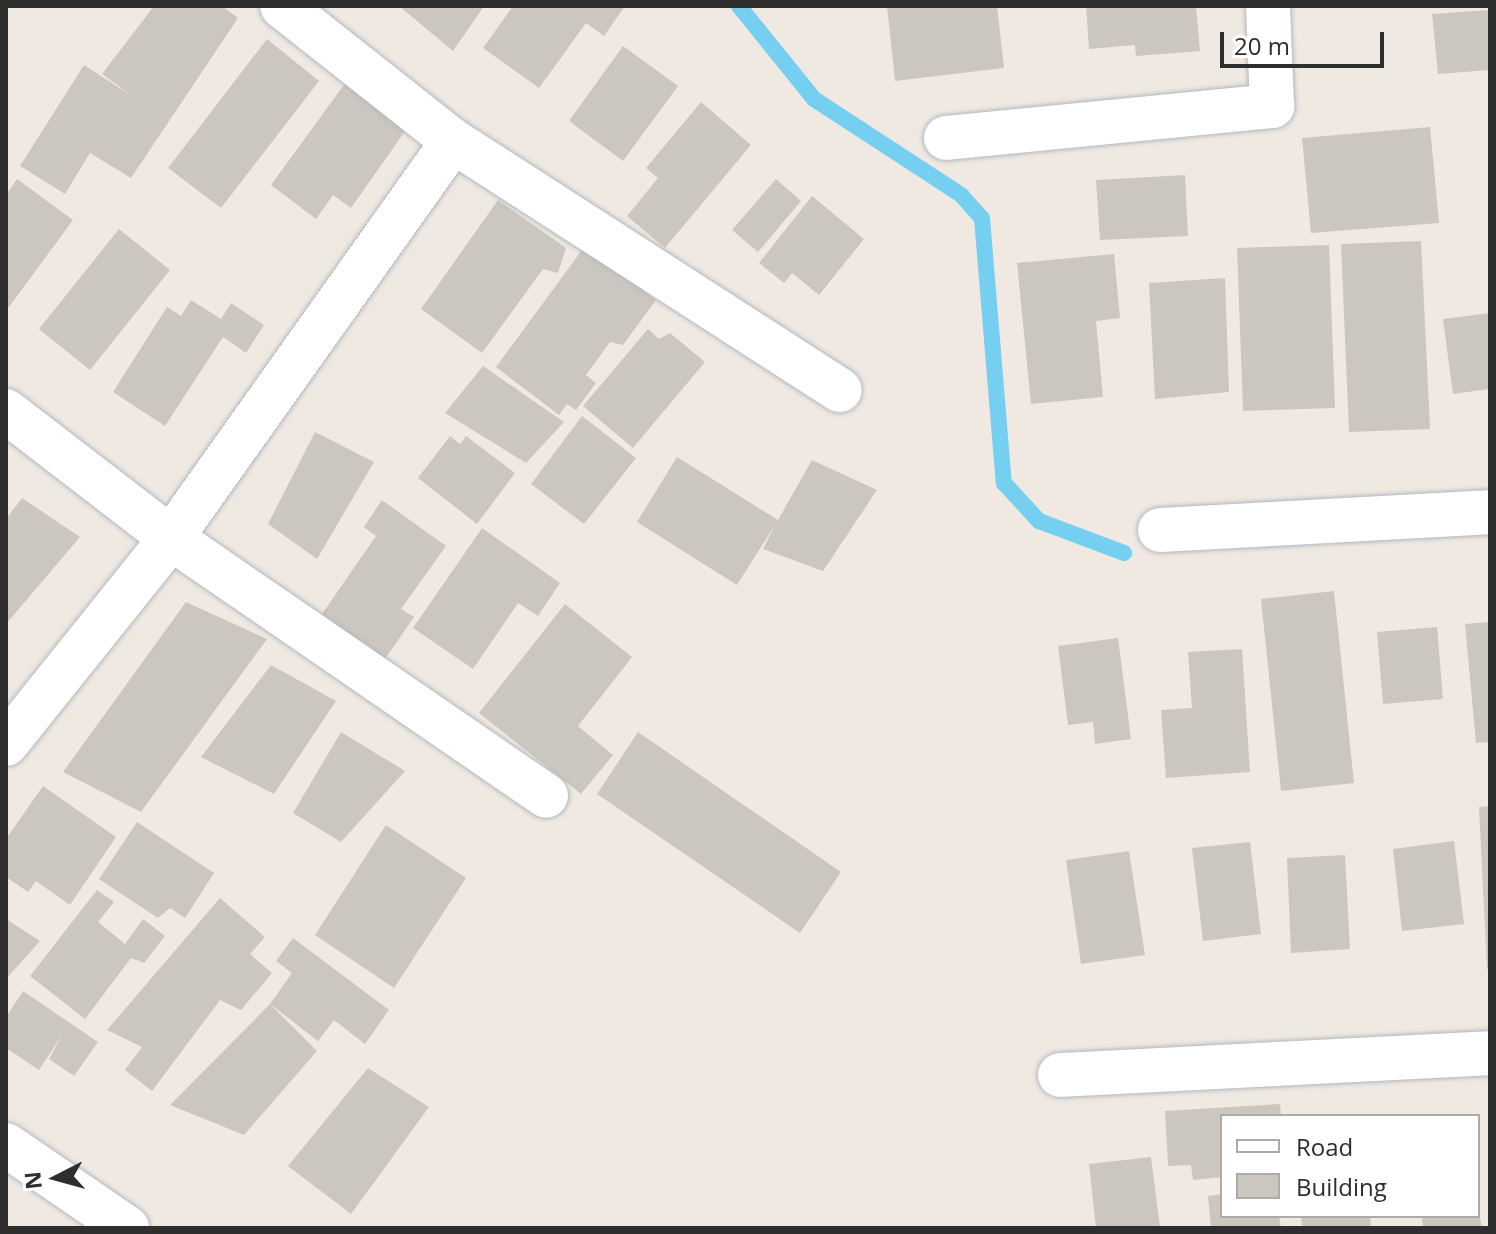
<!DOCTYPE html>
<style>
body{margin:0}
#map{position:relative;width:1496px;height:1234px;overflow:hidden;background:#efe9e1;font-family:"Open Sans",sans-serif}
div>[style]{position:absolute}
.stream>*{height:16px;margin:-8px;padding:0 8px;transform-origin:8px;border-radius:8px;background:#75cff0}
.building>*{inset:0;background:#cbc7bf}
.roads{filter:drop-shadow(0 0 2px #b4b7c1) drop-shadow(0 0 2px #b4b7c1)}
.minor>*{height:44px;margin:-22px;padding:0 22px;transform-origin:22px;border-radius:22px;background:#fff}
span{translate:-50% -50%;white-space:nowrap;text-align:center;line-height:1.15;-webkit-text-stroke:8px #fff;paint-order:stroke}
.frame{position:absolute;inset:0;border:8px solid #2e2e2e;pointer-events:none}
.legend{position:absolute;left:1220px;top:1114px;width:260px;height:104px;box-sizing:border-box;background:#fff;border:2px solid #ababab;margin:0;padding:10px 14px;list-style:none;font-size:24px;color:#2e2e2e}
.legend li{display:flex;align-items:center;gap:16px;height:40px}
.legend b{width:40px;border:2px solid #ababab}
.north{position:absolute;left:16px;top:1138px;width:80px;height:80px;-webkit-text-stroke:6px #fff;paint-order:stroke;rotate:264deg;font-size:22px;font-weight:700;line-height:32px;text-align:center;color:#2e2e2e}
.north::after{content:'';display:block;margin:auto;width:28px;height:36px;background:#2e2e2e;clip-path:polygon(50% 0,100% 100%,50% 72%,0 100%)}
.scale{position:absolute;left:1220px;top:32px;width:164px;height:36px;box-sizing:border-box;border:4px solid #2e2e2e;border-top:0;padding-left:10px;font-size:24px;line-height:28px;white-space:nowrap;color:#2e2e2e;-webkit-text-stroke:6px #fff;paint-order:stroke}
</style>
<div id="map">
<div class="stream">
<i style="left:739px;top:6px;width:119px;rotate:51.1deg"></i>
<i style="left:814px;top:99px;width:176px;rotate:33.1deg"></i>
<i style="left:961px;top:195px;width:31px;rotate:48deg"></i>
<i style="left:982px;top:218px;width:266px;rotate:85.3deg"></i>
<i style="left:1004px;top:483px;width:52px;rotate:47.4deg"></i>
<i style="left:1039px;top:521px;width:91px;rotate:20.6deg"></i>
</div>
<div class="building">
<i style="clip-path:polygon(154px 6px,222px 6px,238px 18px,131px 178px,90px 153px,65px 194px,20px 166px,84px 65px,132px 96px,102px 74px)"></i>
<i style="clip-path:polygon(399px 6px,484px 6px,453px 51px)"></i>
<i style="clip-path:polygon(513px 6px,625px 6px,604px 36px,586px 23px,539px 88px,483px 48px)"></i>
<i style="clip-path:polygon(887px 6px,997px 6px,1004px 68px,895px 81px)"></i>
<i style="clip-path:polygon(1086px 6px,1196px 6px,1200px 51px,1136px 56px,1135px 45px,1089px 49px)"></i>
<i style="clip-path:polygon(1490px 10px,1490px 70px,1438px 74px,1432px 14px)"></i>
<i style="clip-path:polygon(267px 39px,319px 81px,221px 208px,168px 168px)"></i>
<i style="clip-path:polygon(623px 46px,678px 86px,623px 161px,569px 121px)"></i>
<i style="clip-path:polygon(346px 82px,408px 127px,351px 208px,333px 195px,316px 219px,271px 185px)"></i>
<i style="clip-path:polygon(701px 102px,751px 145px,665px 248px,627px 216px,658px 178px,646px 168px)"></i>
<i style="clip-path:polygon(1430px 127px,1439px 223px,1311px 233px,1302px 138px)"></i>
<i style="clip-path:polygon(1185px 175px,1188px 236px,1100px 240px,1096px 180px)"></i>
<i style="clip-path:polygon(17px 179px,73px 220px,6px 311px,6px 195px)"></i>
<i style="clip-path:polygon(776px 179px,801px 201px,758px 252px,732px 230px)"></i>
<i style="clip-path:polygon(812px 196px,864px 239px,819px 295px,792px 273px,784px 283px,759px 263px)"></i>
<i style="clip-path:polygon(498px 200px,566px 248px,558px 273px,543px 269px,482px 353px,421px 309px)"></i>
<i style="clip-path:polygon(119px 229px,170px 270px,90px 370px,39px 329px)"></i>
<i style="clip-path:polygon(1421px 241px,1430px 429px,1349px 432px,1341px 244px)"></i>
<i style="clip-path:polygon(1329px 245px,1335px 408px,1243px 411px,1237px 248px)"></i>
<i style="clip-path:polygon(585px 246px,656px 300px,623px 345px,610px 342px,586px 375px,596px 383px,576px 410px,567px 404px,559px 415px,496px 367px)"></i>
<i style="clip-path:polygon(1114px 254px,1120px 318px,1096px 321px,1103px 397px,1031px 404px,1017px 263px)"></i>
<i style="clip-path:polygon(1225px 278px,1229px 392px,1155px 399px,1149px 283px)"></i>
<i style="clip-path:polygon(191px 300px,221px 319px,231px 303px,264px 325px,246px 353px,223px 337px,165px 426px,113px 392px,167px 307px,181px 316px)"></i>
<i style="clip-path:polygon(1490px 313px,1490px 389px,1453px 394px,1443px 319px)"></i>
<i style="clip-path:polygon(648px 329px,659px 339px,670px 333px,705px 362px,633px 448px,583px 406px)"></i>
<i style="clip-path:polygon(483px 366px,564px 422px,526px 463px,445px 413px)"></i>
<i style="clip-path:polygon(582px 416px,636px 458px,584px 524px,531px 484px)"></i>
<i style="clip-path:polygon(315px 432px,374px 462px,317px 559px,268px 524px)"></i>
<i style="clip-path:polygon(450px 436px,460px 444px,466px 436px,515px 473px,477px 524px,418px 478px)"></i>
<i style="clip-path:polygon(677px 457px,778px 520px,812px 460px,877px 490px,823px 571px,763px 549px,775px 525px,737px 585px,637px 522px)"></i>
<i style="clip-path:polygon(22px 498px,80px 537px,6px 624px,6px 519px)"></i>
<i style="clip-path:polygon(382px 500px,446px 546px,401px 609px,414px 617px,385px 659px,322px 614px,376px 536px,364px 527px)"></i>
<i style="clip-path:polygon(482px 528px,560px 583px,538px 616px,518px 603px,473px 669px,413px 628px)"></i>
<i style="clip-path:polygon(1334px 591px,1354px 783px,1281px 791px,1261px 599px)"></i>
<i style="clip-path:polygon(186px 602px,267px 639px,141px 812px,63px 772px)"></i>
<i style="clip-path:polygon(565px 604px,632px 657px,578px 726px,613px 755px,581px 794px,479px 713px)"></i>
<i style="clip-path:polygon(1490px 622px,1490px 742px,1476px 743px,1465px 624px)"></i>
<i style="clip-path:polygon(1437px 627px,1443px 699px,1383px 704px,1377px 632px)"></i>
<i style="clip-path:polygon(1118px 638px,1131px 739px,1095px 744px,1093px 722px,1068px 725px,1058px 646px)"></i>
<i style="clip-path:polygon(1242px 649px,1250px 772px,1166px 778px,1161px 710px,1192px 708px,1188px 652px)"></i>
<i style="clip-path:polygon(271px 665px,336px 701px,274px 794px,201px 757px)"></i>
<i style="clip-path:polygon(341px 732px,405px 771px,341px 842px,293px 813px)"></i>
<i style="clip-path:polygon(638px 732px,841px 872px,800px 933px,597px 794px)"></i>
<i style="clip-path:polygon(43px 786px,116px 837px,70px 905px,36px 881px,28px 892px,6px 877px,6px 839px)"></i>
<i style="clip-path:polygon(1490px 806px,1490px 969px,1487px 969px,1479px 807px)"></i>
<i style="clip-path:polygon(137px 822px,214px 873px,185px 918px,170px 908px,158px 918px,99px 879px)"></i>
<i style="clip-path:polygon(386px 825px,466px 878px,394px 988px,315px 935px)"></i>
<i style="clip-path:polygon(1454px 841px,1464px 924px,1402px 931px,1393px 849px)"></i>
<i style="clip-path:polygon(1250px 842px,1261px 934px,1203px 941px,1192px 848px)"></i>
<i style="clip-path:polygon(1129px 851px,1145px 955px,1081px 964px,1066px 860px)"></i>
<i style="clip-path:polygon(1345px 855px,1350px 949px,1291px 953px,1287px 858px)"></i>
<i style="clip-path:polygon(97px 890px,114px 902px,98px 922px,125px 944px,143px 919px,165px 936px,144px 963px,131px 958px,85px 1019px,30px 976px)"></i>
<i style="clip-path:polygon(220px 898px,265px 937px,250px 954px,272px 973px,241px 1010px,220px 1000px,152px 1091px,125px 1070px,142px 1047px,107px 1030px)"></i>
<i style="clip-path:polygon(6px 919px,40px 941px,6px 979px)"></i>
<i style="clip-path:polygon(293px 938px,389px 1010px,365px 1044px,334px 1020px,318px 1041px,270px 1004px,292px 973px,276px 961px)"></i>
<i style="clip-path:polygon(23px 991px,98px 1042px,74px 1076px,49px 1059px,62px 1035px,39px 1070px,6px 1048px,6px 1017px)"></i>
<i style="clip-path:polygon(270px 1004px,317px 1051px,244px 1135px,170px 1105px)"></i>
<i style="clip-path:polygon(368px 1068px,429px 1107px,351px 1214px,288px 1166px)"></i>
<i style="clip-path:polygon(1280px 1104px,1281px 1116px,1222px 1116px,1222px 1177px,1193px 1180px,1191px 1165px,1168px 1166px,1165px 1111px)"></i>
<i style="clip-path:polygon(1151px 1157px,1160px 1228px,1096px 1228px,1089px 1164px)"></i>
<i style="clip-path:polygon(1222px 1194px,1222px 1216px,1279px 1216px,1281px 1228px,1211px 1228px,1208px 1196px)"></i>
<i style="clip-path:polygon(1478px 1206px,1482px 1228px,1423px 1228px,1422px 1216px,1478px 1216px)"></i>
<i style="clip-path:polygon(1301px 1216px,1370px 1216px,1371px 1228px,1302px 1228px)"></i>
</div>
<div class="roads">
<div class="minor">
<i style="left:282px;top:6px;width:218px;rotate:38.3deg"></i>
<i style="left:453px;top:141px;width:460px;rotate:32.8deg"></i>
<i style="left:946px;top:138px;width:328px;rotate:-5.6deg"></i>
<i style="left:1272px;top:106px;width:100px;rotate:-92.3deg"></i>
<i style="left:6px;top:411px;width:208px;rotate:37.6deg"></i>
<i style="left:171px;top:538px;width:455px;rotate:34.5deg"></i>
<i style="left:1160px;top:530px;width:330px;rotate:-3.1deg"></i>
<i style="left:6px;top:744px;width:264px;rotate:-51.3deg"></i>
<i style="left:171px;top:538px;width:487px;rotate:-54.6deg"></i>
<i style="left:1060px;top:1075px;width:431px;rotate:-2.9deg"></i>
<i style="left:6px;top:1145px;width:147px;rotate:34.4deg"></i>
</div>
</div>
<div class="frame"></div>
<ul class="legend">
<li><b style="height:10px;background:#fff"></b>Road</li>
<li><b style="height:22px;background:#cbc7bf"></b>Building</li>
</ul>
<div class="north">N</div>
<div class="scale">20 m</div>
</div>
